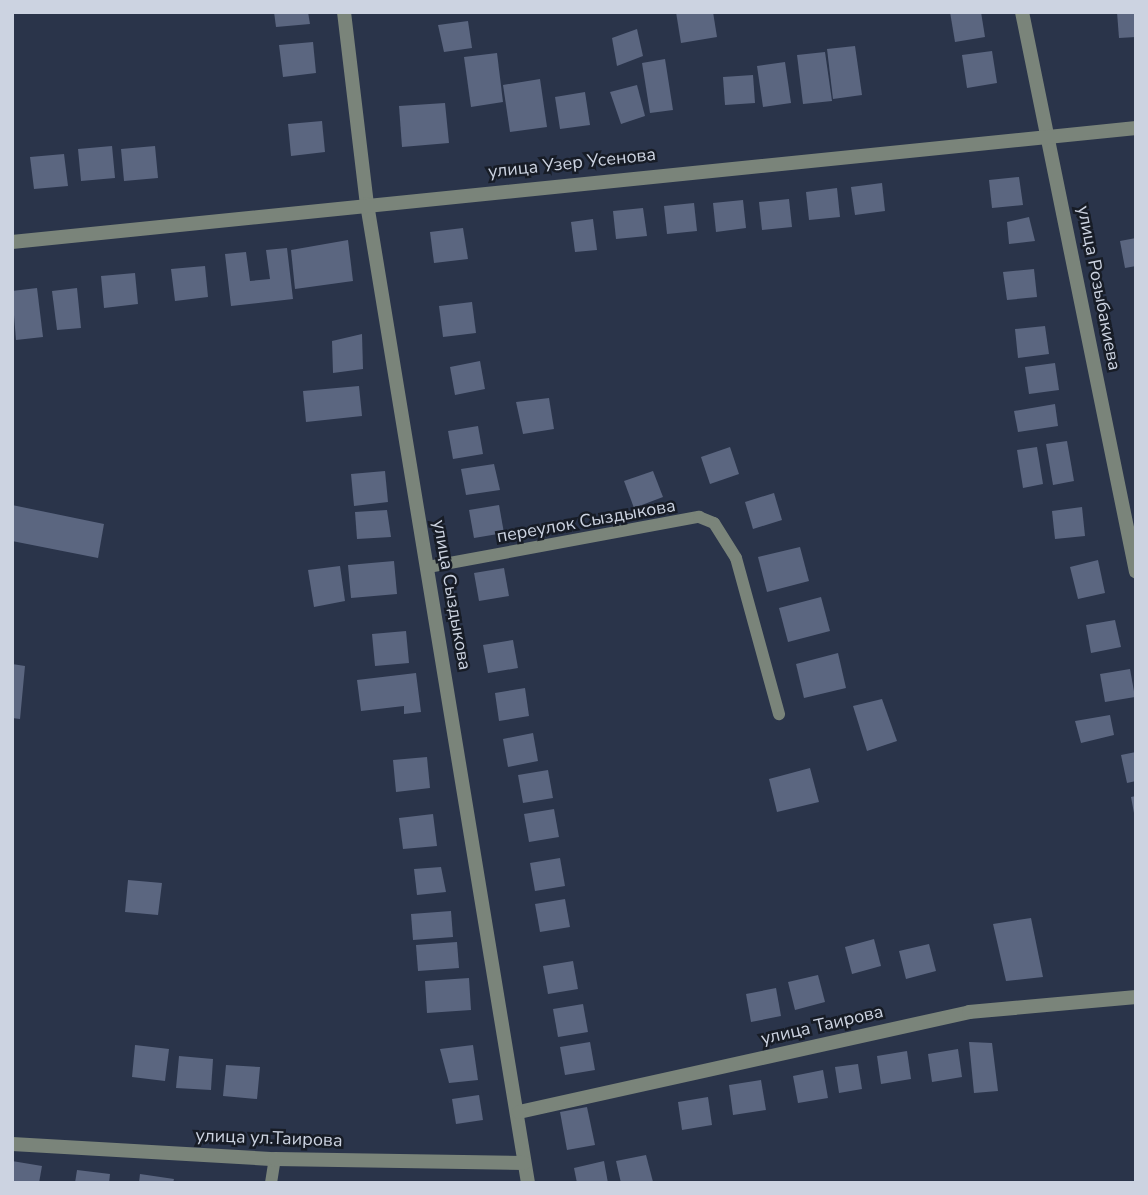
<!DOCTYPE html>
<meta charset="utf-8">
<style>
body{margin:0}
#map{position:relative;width:1148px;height:1195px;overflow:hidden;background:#2a344a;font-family:"Nunito Sans",sans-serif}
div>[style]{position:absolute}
.building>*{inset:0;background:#5b6680}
.service>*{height:12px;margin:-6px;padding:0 6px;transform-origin:6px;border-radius:6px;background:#7a847a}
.minor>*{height:14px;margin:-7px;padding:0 7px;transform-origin:7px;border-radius:7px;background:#7a847a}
span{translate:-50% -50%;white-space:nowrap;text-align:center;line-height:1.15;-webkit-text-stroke:5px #171c26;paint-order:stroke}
.street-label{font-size:18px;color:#ccd3e1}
.frame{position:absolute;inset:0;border:14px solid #ccd3e1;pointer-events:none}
</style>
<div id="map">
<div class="building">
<i style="clip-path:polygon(274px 12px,308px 12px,310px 24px,276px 27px)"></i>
<i style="clip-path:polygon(676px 12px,713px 12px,717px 37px,681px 43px)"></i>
<i style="clip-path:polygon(950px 12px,981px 12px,985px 37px,955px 42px)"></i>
<i style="clip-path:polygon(1117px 12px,1136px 12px,1136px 37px,1119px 38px)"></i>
<i style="clip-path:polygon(468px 21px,472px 48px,444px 52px,438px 25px)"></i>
<i style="clip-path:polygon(637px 29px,643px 56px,617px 66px,612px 38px)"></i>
<i style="clip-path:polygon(313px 42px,316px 73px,283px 77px,279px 45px)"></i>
<i style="clip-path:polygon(855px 46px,862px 95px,833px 99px,827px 49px)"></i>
<i style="clip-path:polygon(992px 51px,997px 83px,967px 88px,962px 55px)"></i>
<i style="clip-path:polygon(825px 52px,832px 101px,803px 104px,797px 55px)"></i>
<i style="clip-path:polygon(497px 53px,503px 102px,471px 107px,464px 57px)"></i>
<i style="clip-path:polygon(665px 59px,673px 110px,650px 113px,642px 63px)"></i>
<i style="clip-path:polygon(785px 62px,791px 103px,763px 107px,757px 66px)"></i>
<i style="clip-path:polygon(753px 75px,755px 103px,725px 105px,723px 77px)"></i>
<i style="clip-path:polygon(540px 79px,547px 127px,510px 132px,503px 85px)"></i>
<i style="clip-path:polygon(637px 85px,645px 116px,621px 124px,610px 92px)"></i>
<i style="clip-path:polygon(585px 92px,590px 125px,560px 129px,555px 97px)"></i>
<i style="clip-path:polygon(445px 103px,449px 143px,402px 147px,399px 106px)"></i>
<i style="clip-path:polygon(322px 121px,325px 152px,291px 156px,288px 124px)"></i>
<i style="clip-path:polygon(112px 146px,115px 178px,81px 181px,78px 149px)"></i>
<i style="clip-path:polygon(155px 146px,158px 178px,124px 181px,121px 149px)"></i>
<i style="clip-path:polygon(64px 154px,68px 186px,34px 189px,30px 157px)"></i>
<i style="clip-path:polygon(1019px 177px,1023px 205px,992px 208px,989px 180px)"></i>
<i style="clip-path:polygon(882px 183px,885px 211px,855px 215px,851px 187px)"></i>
<i style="clip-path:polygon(837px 188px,840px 217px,809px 220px,806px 192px)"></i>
<i style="clip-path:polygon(789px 199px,792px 227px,762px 230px,759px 202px)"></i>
<i style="clip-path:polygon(743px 200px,746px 228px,716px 232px,713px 203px)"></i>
<i style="clip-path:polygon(694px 203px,697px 231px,667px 234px,664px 206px)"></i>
<i style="clip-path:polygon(643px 208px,647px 236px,616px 239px,613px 211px)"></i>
<i style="clip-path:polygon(1029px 217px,1035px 241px,1009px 244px,1007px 222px)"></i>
<i style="clip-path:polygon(593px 219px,597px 250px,575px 252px,571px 222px)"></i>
<i style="clip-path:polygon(463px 228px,468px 259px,434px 263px,430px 232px)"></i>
<i style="clip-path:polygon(1136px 238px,1136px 266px,1125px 268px,1120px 241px)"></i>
<i style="clip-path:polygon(348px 240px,353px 281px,295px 289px,291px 250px)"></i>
<i style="clip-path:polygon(287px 248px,293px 299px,231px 306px,225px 254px,246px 252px,250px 281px,270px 279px,266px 250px)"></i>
<i style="clip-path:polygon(205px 266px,208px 297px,175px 301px,171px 269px)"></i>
<i style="clip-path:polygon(1034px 269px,1037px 297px,1007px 300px,1003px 272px)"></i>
<i style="clip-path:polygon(135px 273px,138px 304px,104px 308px,101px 276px)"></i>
<i style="clip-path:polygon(37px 288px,43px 337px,16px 340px,12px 291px)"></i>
<i style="clip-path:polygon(77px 288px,81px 328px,57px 330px,52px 291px)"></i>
<i style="clip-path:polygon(472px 302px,476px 333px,443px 337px,439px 306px)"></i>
<i style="clip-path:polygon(1045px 326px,1049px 354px,1018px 358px,1015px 329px)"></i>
<i style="clip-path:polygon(362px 334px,363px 369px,333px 373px,332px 341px)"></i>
<i style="clip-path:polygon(480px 361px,485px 389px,455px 395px,450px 367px)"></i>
<i style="clip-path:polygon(1055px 363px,1059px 390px,1029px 394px,1025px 367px)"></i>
<i style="clip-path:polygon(359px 386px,362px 416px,306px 422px,303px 391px)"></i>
<i style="clip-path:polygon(549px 398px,554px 429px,523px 434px,516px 402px)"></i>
<i style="clip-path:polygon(1055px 404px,1058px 426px,1018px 432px,1014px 411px)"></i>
<i style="clip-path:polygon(478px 426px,483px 454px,453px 459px,448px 431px)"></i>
<i style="clip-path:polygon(1067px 441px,1074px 481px,1053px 485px,1046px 444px)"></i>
<i style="clip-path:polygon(730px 447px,739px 474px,710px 484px,701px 457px)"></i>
<i style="clip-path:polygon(1037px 447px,1043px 484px,1023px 488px,1017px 450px)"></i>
<i style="clip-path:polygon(494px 464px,500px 490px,466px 495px,461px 469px)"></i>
<i style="clip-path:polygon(385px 471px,388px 502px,354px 506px,351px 474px)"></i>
<i style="clip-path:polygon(653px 471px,663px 497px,634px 508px,624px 481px)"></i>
<i style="clip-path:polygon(774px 493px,782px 520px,753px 529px,745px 502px)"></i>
<i style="clip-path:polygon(12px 505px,104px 524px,98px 558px,12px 541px)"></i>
<i style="clip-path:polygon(499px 505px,504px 533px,474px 538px,469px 510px)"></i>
<i style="clip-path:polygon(1082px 507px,1085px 536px,1055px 539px,1052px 511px)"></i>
<i style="clip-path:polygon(387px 510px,391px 537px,357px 539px,355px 512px)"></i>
<i style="clip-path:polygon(800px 547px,809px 581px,767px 592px,758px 557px)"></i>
<i style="clip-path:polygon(1098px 560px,1105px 593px,1078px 599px,1070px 567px)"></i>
<i style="clip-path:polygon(394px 561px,397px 594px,351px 598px,348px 565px)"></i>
<i style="clip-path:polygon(340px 566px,345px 601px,314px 607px,308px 570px)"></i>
<i style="clip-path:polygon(504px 568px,509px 596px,479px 601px,474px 573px)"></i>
<i style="clip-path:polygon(821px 597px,830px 631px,788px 642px,779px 608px)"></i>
<i style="clip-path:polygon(1115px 620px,1121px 647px,1091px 653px,1086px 625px)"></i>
<i style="clip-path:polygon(406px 631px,409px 663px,375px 666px,372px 634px)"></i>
<i style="clip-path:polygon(513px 640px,518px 668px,488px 673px,483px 645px)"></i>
<i style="clip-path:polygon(838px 653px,846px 688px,804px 698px,796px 664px)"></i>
<i style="clip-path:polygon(12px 664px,25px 666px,20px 719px,12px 718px)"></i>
<i style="clip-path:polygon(1130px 669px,1135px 697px,1105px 702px,1100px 674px)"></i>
<i style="clip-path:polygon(416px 673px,421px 712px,404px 714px,404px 706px,361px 711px,357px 680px)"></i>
<i style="clip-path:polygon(525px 688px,529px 716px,499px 721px,495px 693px)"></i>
<i style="clip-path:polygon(882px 699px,897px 741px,867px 751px,853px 706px)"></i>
<i style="clip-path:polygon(1110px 715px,1114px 735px,1081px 743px,1075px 721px)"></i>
<i style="clip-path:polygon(533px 733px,538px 761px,508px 767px,503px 739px)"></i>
<i style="clip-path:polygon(1136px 752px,1136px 781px,1127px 783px,1121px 755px)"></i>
<i style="clip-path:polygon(427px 757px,430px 788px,396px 792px,393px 760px)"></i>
<i style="clip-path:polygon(810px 768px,819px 802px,777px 812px,769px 779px)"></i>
<i style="clip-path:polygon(548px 770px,553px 798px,523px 803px,518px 775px)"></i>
<i style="clip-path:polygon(1136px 796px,1136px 813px,1134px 813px,1131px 797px)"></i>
<i style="clip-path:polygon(554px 809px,559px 837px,529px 842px,524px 814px)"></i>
<i style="clip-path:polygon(433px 814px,437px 846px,403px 849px,399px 818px)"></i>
<i style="clip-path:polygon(560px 858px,565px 886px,535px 891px,530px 863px)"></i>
<i style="clip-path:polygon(441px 867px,446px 892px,417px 895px,414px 869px)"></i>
<i style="clip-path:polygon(128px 880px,162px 883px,158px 915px,125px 912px)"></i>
<i style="clip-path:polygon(565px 899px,570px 927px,540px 932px,535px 904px)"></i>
<i style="clip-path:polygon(451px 911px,453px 937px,413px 940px,411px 914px)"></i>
<i style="clip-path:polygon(1031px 918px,1043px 977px,1006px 981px,993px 924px)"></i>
<i style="clip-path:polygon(874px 939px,881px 966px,852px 974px,845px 947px)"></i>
<i style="clip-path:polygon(457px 942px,459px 968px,418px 971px,416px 945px)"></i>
<i style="clip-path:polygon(929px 944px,936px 971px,906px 979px,899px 951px)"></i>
<i style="clip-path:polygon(573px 961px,578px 989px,548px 994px,543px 966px)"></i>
<i style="clip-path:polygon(818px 975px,825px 1002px,795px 1010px,788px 982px)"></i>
<i style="clip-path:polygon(469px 978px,471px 1010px,427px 1013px,425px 981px)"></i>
<i style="clip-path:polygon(776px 988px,781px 1016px,751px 1022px,746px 994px)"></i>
<i style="clip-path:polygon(583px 1004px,588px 1032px,558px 1037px,553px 1009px)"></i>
<i style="clip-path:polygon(590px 1042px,595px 1070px,565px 1075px,560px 1047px)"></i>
<i style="clip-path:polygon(969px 1042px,992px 1043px,998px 1091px,974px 1093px)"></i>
<i style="clip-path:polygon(135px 1045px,169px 1049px,165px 1081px,132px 1077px)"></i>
<i style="clip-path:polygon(473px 1045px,478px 1080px,449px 1083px,440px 1049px)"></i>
<i style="clip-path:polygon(958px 1049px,962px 1077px,932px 1082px,928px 1054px)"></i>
<i style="clip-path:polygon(907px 1051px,911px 1079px,881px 1084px,877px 1056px)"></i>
<i style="clip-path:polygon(179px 1056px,213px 1059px,211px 1090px,176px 1088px)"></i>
<i style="clip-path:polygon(858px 1064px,862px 1089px,839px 1093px,835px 1067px)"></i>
<i style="clip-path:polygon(226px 1065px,260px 1067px,257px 1099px,223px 1096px)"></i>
<i style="clip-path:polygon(823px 1070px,828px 1098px,798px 1103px,793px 1076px)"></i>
<i style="clip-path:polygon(761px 1080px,766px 1110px,733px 1115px,729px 1085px)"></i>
<i style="clip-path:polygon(479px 1095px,483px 1120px,456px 1124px,452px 1099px)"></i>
<i style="clip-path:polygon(708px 1097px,712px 1125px,682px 1130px,678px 1102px)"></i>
<i style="clip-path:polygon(587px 1107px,595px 1145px,567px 1150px,560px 1112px)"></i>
<i style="clip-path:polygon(646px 1155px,653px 1182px,621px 1183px,616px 1161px)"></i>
<i style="clip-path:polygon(12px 1161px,42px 1166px,39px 1183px,12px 1183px)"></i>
<i style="clip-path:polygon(604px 1161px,608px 1183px,577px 1183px,574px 1168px)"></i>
<i style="clip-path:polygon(77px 1170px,110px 1174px,109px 1183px,75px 1183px)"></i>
<i style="clip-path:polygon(140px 1174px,174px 1179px,173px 1183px,139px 1183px)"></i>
</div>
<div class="service">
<i style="left:428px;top:567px;width:276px;rotate:-10.5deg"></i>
<i style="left:699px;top:517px;width:16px;rotate:22deg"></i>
<i style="left:714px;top:523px;width:41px;rotate:57.8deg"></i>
<i style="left:736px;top:558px;width:162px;rotate:74.6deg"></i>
<i style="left:271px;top:1183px;width:24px;rotate:-81deg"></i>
</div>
<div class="minor">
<i style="left:344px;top:12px;width:193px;rotate:83.2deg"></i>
<i style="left:367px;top:204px;width:992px;rotate:80.66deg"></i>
<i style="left:1022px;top:12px;width:571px;rotate:78.49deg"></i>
<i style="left:12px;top:242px;width:1130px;rotate:-5.79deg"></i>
<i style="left:519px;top:1112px;width:461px;rotate:-12.5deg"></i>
<i style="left:969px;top:1012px;width:168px;rotate:-5.1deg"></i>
<i style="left:12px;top:1144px;width:263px;rotate:3.3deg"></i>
<i style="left:275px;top:1159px;width:249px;rotate:0.9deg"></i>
</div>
<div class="street-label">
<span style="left:572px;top:163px;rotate:-6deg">улица Узер Усенова</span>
<span style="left:1099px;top:288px;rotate:79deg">улица Розыбакиева</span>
<span style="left:586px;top:521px;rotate:-10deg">переулок Сыздыкова</span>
<span style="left:452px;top:595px;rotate:80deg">улица Сыздыкова</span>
<span style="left:822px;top:1025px;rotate:-13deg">улица Таирова</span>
<span style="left:269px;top:1138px;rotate:2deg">улица ул.Таирова</span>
</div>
<div class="frame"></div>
</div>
